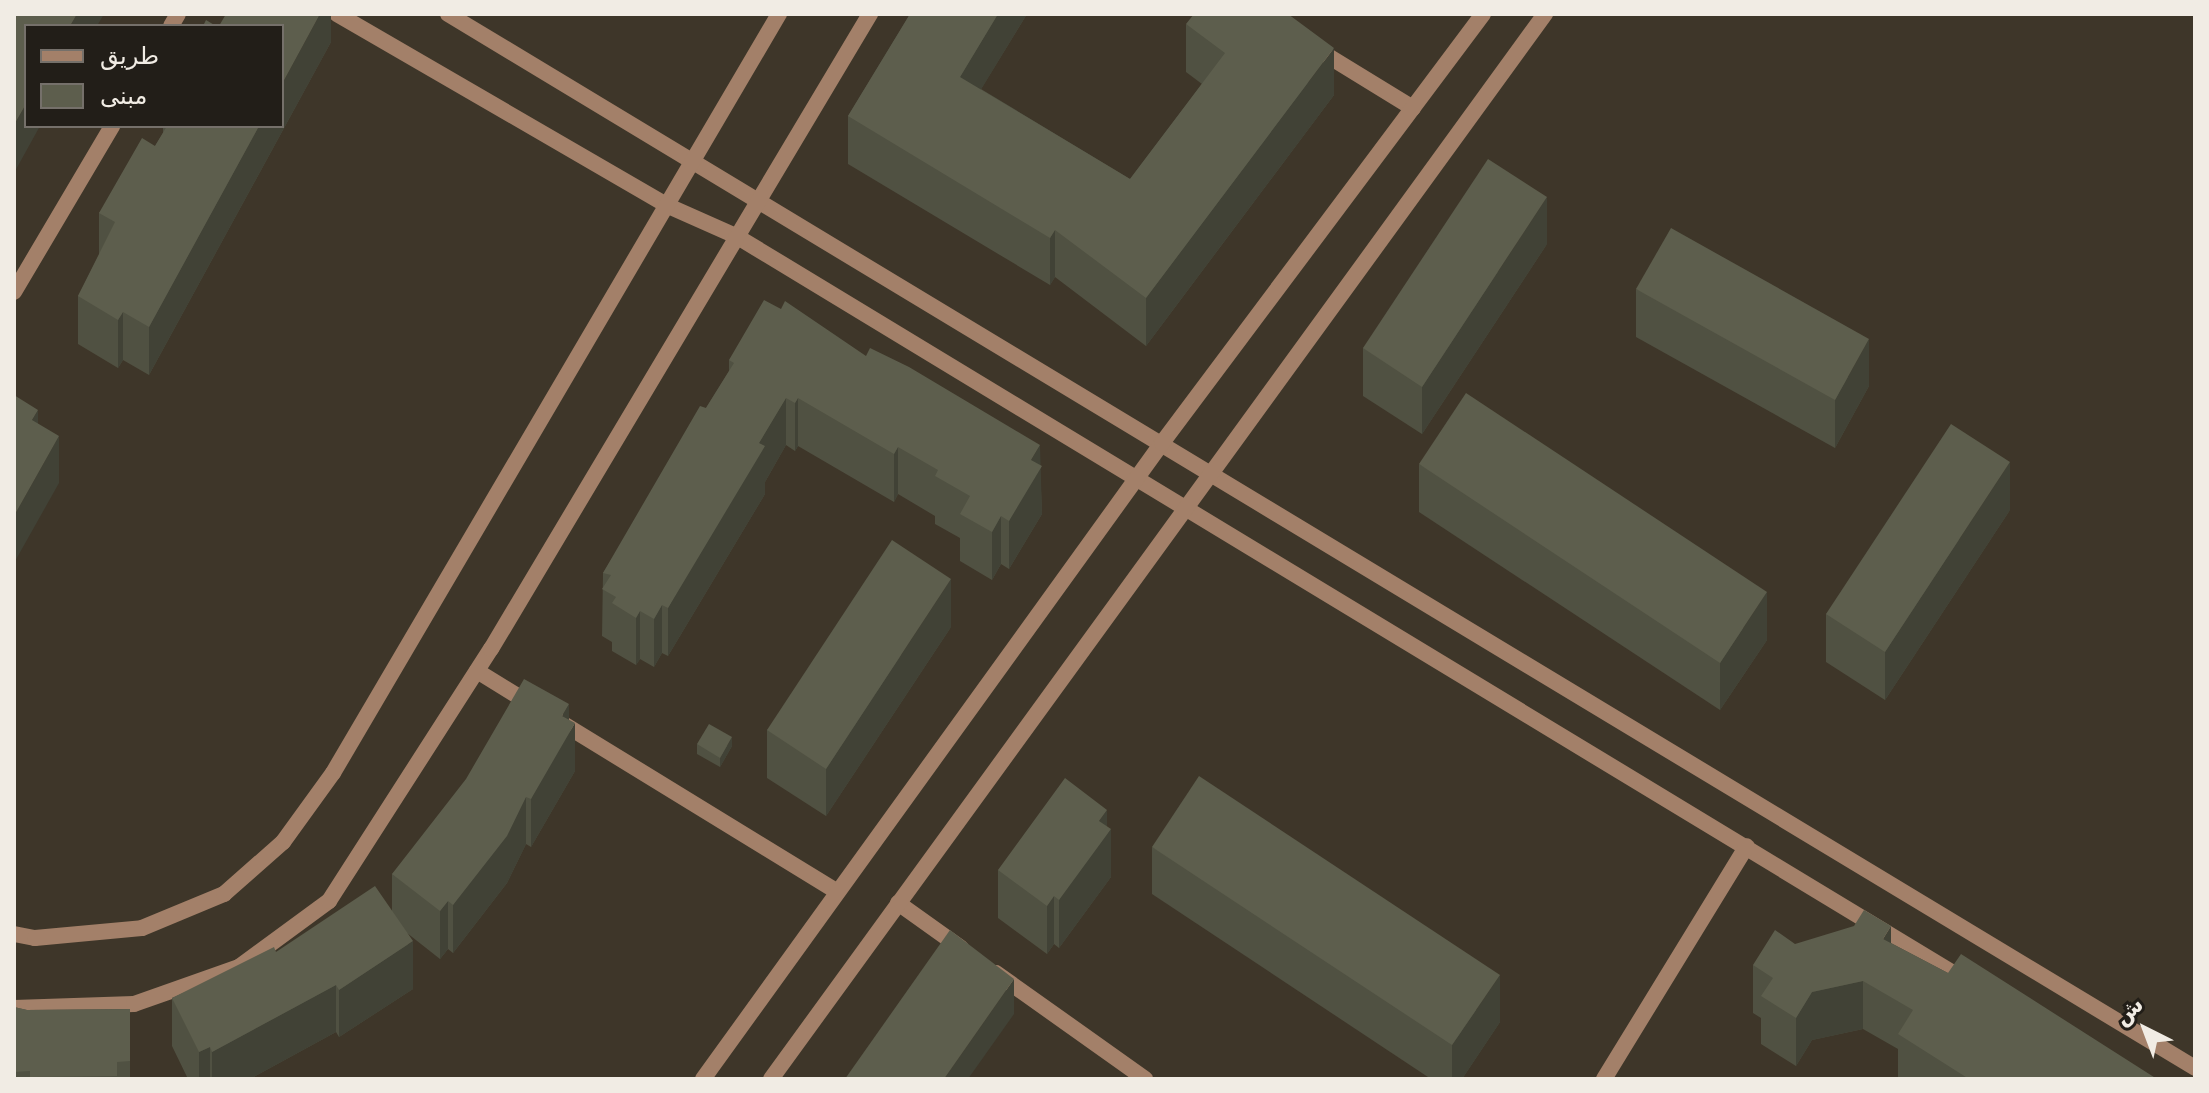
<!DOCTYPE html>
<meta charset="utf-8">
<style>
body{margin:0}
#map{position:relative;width:2209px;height:1093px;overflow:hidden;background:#3e3629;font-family:"DejaVu Sans",Vazirmatn,sans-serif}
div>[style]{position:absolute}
.street>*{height:16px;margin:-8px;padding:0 8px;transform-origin:8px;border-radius:8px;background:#a38069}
.wall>*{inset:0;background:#505142}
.shaded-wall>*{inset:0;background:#414236}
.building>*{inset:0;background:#5d5e4d}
span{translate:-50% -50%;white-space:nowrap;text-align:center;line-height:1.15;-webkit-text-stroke:6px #221e18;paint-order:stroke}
.frame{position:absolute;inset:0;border:16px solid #f1ece4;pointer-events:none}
.legend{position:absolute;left:24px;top:24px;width:260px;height:104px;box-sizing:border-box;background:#221e18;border:2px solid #75706a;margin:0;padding:10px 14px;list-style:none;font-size:24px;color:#f1ece4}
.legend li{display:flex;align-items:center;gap:16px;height:40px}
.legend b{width:40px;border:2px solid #75706a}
.north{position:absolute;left:2105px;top:989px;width:80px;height:80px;-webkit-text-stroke:6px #221e18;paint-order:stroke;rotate:318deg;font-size:22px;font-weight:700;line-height:32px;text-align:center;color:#f1ece4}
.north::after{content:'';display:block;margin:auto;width:28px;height:36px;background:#f1ece4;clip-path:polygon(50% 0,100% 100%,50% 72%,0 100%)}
</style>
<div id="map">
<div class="street">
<i style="left:337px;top:14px;width:380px;rotate:30.1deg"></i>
<i style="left:666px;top:205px;width:77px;rotate:23.9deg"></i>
<i style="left:736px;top:236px;width:1438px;rotate:31.2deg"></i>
<i style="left:448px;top:14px;width:2040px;rotate:31.1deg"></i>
<i style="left:171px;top:26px;width:14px;rotate:-60deg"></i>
<i style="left:1315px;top:48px;width:115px;rotate:31.5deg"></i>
<i style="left:14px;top:292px;width:193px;rotate:-59.4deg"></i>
<i style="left:477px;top:671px;width:67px;rotate:31.6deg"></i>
<i style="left:557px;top:720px;width:329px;rotate:31.5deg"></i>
<i style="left:898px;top:903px;width:77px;rotate:35.5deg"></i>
<i style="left:14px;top:934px;width:21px;rotate:11deg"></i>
<i style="left:35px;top:938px;width:107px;rotate:-5.3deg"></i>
<i style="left:142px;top:928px;width:89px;rotate:-22.5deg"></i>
<i style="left:224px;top:894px;width:79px;rotate:-41.4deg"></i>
<i style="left:283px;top:842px;width:85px;rotate:-54.1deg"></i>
<i style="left:333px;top:773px;width:880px;rotate:-59.56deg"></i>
<i style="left:996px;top:973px;width:183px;rotate:35.4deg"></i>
<i style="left:14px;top:1008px;width:120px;rotate:-1.9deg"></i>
<i style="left:134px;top:1004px;width:111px;rotate:-19.4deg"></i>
<i style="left:239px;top:967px;width:112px;rotate:-36.3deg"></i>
<i style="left:329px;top:901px;width:300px;rotate:-57.3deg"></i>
<i style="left:491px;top:649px;width:740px;rotate:-59.17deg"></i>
<i style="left:703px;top:1079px;width:784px;rotate:-54.18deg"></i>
<i style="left:1162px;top:443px;width:536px;rotate:-53.19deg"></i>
<i style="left:771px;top:1079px;width:1317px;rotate:-53.99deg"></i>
<i style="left:1604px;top:1079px;width:273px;rotate:-58.5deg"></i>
</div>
<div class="wall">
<i style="clip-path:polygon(331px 14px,331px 42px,149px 375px,123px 360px,118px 368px,78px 344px,78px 296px,99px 255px,99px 213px,155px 146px,163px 133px,163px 126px,282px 126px)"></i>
<i style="clip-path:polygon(910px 14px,1027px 14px,981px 89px,1130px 179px,1202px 84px,1186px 72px,1186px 24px,1334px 95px,1146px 346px,1055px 277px,1050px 285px,848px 164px,848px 116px)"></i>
<i style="clip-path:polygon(1547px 244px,1422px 434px,1363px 396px,1363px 348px)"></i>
<i style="clip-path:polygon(1636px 289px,1869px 386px,1835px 448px,1636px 337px)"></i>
<i style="clip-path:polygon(866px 356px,1040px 465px,1042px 514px,1009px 569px,1001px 564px,992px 580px,960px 561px,960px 538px,935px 524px,935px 516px,898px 494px,894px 502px,798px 446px,795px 451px,786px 445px,765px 482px,765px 494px,668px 656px,662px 653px,654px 667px,640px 659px,636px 665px,612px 651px,612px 642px,602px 636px,603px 573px,729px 371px,729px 360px)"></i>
<i style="clip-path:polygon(1419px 464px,1767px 640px,1720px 710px,1419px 512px)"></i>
<i style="clip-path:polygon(2010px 510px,1885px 700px,1826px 662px,1826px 614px)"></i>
<i style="clip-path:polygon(951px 627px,826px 816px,767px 778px,767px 730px)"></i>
<i style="clip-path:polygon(569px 720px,575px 771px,531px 847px,526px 844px,507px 883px,453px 953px,448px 949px,440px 959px,407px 933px,413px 989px,339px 1037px,336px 1032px,250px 1079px,188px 1079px,172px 1046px,172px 998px,276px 952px,392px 911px,392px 874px)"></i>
<i style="clip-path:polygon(697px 744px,732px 746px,720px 767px,697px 754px)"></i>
<i style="clip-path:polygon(1107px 827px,1111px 877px,1059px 948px,1054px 944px,1047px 954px,998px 918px,998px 870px)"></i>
<i style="clip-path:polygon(1152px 847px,1500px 1022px,1462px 1079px,1431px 1079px,1152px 894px)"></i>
<i style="clip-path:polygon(1891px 943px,1948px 973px,2157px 1079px,1898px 1079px,1898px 1049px,1863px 1029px,1812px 1040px,1796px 1066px,1761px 1044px,1761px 1018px,1753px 1013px,1753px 965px)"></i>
<i style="clip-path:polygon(14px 1007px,27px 1010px,130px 1009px,130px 1079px,14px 1079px)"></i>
</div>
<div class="shaded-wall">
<i style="clip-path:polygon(77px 14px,104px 14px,97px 26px,70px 26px)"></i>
<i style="clip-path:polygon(320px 14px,331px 14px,331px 42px,149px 375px,149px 327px,259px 126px,282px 126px,282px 84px)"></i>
<i style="clip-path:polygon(998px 14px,1027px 14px,960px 124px,960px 77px)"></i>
<i style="clip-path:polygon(1334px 48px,1334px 95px,1146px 346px,1146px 298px)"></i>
<i style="clip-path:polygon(26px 104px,26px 126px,40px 126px,14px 173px,14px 125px)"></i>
<i style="clip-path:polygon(1547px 197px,1547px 244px,1422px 434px,1422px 387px)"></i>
<i style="clip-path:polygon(1055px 230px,1055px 277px,1050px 285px,1050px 238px)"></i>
<i style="clip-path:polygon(123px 312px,123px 360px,118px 368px,118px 320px)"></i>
<i style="clip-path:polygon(1869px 339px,1869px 386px,1835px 448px,1835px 400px)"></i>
<i style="clip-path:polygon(786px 398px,786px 445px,765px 482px,765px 494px,668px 656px,668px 608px,759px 443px)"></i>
<i style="clip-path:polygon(798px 398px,798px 446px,795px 451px,795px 403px)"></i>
<i style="clip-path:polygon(38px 410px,38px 457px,32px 420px)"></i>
<i style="clip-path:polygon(59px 436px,59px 483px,14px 563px,14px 516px)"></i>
<i style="clip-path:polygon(1040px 445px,1042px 514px,1009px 569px,1009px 521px,1031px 460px)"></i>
<i style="clip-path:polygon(898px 447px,898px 494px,894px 502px,894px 454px)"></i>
<i style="clip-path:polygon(2010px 462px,2010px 510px,1885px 700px,1885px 652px)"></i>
<i style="clip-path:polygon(1001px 516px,1001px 564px,992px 580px,992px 532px)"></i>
<i style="clip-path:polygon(951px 579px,951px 627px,826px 816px,826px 769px)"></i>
<i style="clip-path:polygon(1767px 592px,1767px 640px,1720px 710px,1720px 663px)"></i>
<i style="clip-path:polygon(662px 605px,662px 653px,654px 667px,654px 619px)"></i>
<i style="clip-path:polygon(640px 611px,640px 659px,636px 665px,636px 618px)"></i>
<i style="clip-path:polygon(569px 704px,569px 733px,575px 723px,575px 771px,531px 847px,531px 799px,562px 716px)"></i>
<i style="clip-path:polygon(732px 737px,732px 746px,720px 767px,720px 758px)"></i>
<i style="clip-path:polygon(526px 797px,526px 844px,507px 883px,453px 953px,453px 905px)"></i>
<i style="clip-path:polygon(1107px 810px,1107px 834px,1111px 829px,1111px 877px,1059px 948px,1059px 900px,1099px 821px)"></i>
<i style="clip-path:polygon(1054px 896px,1054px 944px,1047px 954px,1047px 906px)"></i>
<i style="clip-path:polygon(448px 901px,448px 949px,440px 959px,440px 911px)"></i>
<i style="clip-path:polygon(1891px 926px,1891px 973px,1883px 939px)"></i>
<i style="clip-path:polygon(413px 941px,413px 989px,339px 1037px,339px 990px)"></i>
<i style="clip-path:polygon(1500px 975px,1500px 1022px,1462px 1079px,1452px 1079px,1452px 1045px)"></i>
<i style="clip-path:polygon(1014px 979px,1014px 1014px,968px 1079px,944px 1079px)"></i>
<i style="clip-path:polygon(1863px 981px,1863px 1029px,1812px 1040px,1796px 1066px,1796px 1018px,1812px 992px)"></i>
<i style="clip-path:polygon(336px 985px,336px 1032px,250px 1079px,212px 1079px,212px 1052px)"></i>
<i style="clip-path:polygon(210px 1047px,210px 1079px,199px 1079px,199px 1052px)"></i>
</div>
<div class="building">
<i style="clip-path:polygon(14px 14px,77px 14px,70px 26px,26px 26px,26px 104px,14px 125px)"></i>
<i style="clip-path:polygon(226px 14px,320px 14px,282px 84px,282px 26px,219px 26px)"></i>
<i style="clip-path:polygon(910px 14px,998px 14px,960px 77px,1130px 179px,1225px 53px,1186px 24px,1194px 14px,1288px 14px,1334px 48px,1146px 298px,1055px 230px,1050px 238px,848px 116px)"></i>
<i style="clip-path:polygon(206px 20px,216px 26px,203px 26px)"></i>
<i style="clip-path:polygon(167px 126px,259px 126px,149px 327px,123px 312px,118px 320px,78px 296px,115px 222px,99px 213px,142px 138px,155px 146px)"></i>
<i style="clip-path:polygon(1488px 159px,1547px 197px,1422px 387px,1363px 348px)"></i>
<i style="clip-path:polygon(1671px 228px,1869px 339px,1835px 400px,1636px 289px)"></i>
<i style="clip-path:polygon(764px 300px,781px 309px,785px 301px,866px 356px,870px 348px,909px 367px,1040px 445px,1031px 460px,1042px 466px,1009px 521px,1001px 516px,992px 532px,960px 514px,970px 496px,935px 476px,938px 470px,898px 447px,894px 454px,798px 398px,795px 403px,786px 398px,759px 443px,765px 446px,668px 608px,662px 605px,654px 619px,640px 611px,636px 618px,612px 603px,616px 597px,602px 589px,611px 575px,603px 573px,700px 406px,706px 408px,734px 363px,729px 360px)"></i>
<i style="clip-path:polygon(1466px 393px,1767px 592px,1720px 663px,1419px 464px)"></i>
<i style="clip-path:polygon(14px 395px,38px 410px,32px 420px,59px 436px,14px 516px)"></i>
<i style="clip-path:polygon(1951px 424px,2010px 462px,1885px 652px,1826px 614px)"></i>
<i style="clip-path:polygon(892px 540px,951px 579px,826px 769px,767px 730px)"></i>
<i style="clip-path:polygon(524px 679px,569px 704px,562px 716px,575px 723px,531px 799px,526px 797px,507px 836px,453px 905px,448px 901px,440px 911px,392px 874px,466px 779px)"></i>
<i style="clip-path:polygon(709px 724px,732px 737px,720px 758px,697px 744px)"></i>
<i style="clip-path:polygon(1199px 776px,1500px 975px,1452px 1045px,1152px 847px)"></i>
<i style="clip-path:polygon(1065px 778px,1107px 810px,1099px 821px,1111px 829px,1059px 900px,1054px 896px,1047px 906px,998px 870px)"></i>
<i style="clip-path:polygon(375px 886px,413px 941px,339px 990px,336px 985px,212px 1052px,210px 1047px,199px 1052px,172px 998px,274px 947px,276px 952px)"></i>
<i style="clip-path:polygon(1864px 910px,1891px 926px,1883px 939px,1948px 973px,1961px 954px,2157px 1079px,1969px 1079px,1898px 1034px,1913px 1010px,1863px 981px,1812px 992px,1796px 1018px,1761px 996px,1773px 978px,1753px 965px,1775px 930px,1795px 944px,1854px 926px)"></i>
<i style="clip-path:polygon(950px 930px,1014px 979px,944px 1079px,845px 1079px)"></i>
<i style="clip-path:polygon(14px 1007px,27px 1010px,130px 1009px,130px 1061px,117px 1062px,117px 1076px,30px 1077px,30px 1071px,14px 1072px)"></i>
</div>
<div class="frame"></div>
<ul class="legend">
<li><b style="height:10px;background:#a38069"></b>طريق</li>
<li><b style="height:22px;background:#5d5e4d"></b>مبنى</li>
</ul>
<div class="north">ش</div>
</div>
